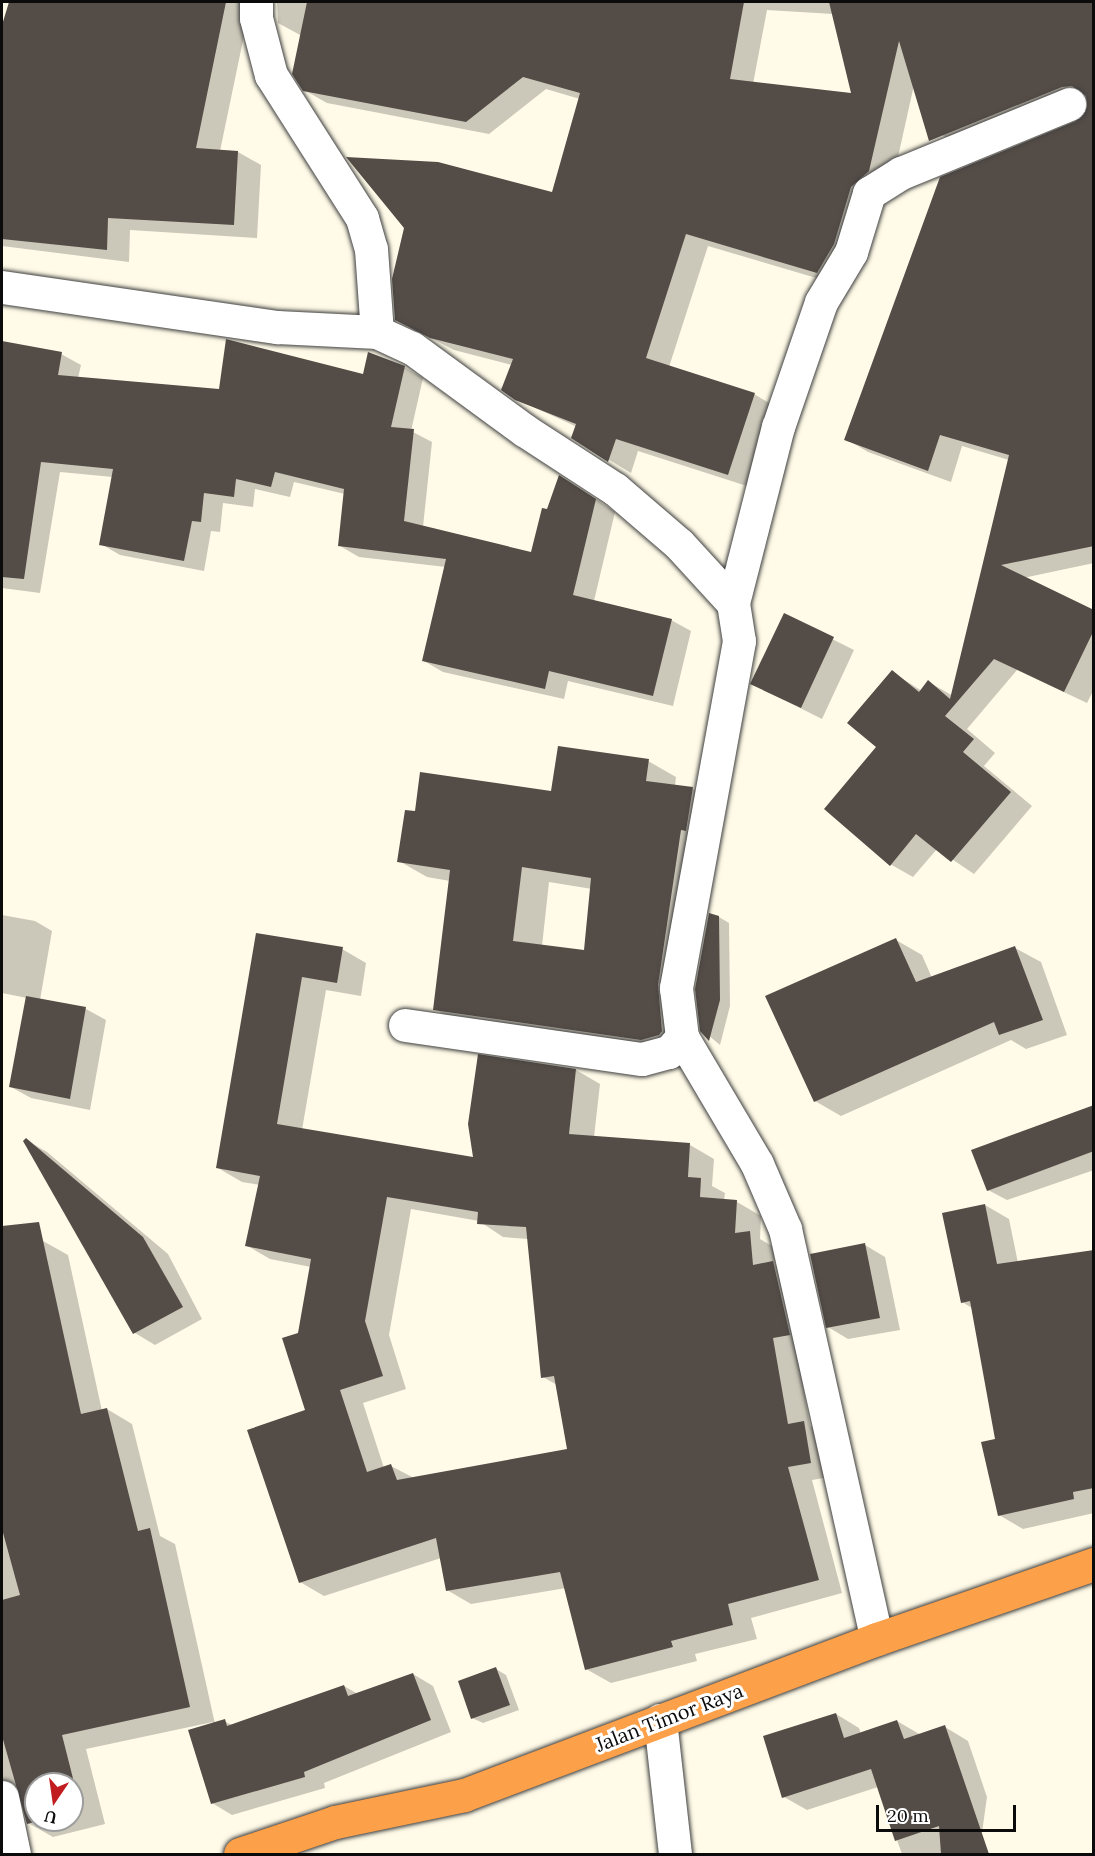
<!DOCTYPE html>
<style>
body{margin:0}
#map{position:relative;width:1095px;height:1856px;overflow:hidden;background:#fffbe8;font-family:Lora,serif}
div>[style]{position:absolute}
.shadow>*{inset:0;background:#0003}
.building>*{inset:0;background:#544c47}
.roads{filter:drop-shadow(0 0 2px #3e3e3e) drop-shadow(0 0 2px #3e3e3e)}
.street>*{height:33px;margin:-16.5px;padding:0 16.5px;transform-origin:16.5px;border-radius:16.5px;background:#fff}
.highway>*{height:33px;margin:-16.5px;padding:0 16.5px;transform-origin:16.5px;border-radius:16.5px;background:#fca049}
span{translate:-50% -50%;white-space:nowrap;text-align:center;line-height:1.15;-webkit-text-stroke:6px #fff;paint-order:stroke}
.street-label{font-size:20px;color:#0b0b0b}
.frame{position:absolute;inset:0;border:3px solid #0b0b0b;pointer-events:none}
.north{position:absolute;left:24px;top:1772px;width:60px;height:60px;box-sizing:border-box;background:#fff;border:2px solid #9d9d9d;border-radius:50%;rotate:193deg;font-size:16px;font-weight:700;line-height:24px;text-align:center;color:#0b0b0b}
.north::after{content:'';display:block;margin:auto;width:21px;height:27px;background:#c11d20;clip-path:polygon(50% 0,100% 100%,50% 72%,0 100%)}
.scale{position:absolute;left:876px;top:1805px;width:140px;height:27px;box-sizing:border-box;border:3px solid #0b0b0b;border-top:0;padding-left:8px;font-size:18px;line-height:21px;white-space:nowrap;color:#0b0b0b;-webkit-text-stroke:4px #fff;paint-order:stroke}
</style>
<div id="map">
<div class="shadow">
<i style="clip-path:polygon(10px 2px,251px 2px,220px 151px,238px 152px,261px 165px,257px 238px,130px 230px,129px 262px,2px 246px,2px 30px)"></i>
<i style="clip-path:polygon(evenodd,277px 2px,1094px 2px,1094px 96px,949px 139px,927px 126px,914px 85px,892px 184px,840px 285px,708px 246px,669px 367px,754px 394px,776px 407px,750px 487px,638px 451px,631px 473px,573px 438px,577px 427px,516px 399px,512px 365px,454px 350px,419px 332px,553px 194px,580px 99px,546px 89px,489px 134px,327px 103px,304px 90px,302px 36px,278px 23px,277px 2px,767px 10px,833px 14px,853px 95px,753px 84px,767px 10px)"></i>
<i style="clip-path:polygon(1094px 152px,1094px 563px,1023px 578px,1094px 611px,1094px 689px,1087px 703px,1017px 670px,967px 729px,995px 753px,984px 766px,1032px 806px,974px 874px,937px 849px,913px 877px,890px 864px,878px 747px,892px 672px,922px 691px,929px 682px,953px 696px,1009px 460px,962px 446px,951px 482px,868px 452px,846px 439px)"></i>
<i style="clip-path:polygon(2px 343px,61px 354px,81px 365px,78px 378px,221px 391px,364px 376px,369px 354px,404px 367px,423px 378px,411px 431px,432px 442px,423px 527px,532px 553px,548px 511px,579px 488px,615px 512px,594px 601px,671px 620px,691px 631px,673px 706px,568px 681px,564px 699px,443px 672px,424px 661px,446px 567px,359px 557px,340px 546px,345px 494px,294px 482px,290px 497px,255px 489px,253px 507px,223px 503px,220px 532px,211px 531px,204px 571px,120px 555px,101px 544px,113px 477px,60px 472px,40px 593px,2px 588px)"></i>
<i style="clip-path:polygon(784px 615px,854px 650px,822px 719px,752px 684px)"></i>
<i style="clip-path:polygon(evenodd,648px 761px,676px 777px,675px 786px,693px 789px,721px 805px,685px 1002px,690px 1047px,463px 1025px,435px 1009px,450px 881px,427px 877px,399px 861px,416px 813px,553px 793px,648px 761px,549px 882px,592px 889px,586px 952px,542px 946px,549px 882px)"></i>
<i style="clip-path:polygon(2px 915px,35px 921px,52px 931px,40px 1000px,86px 1009px,106px 1020px,90px 1110px,31px 1098px,11px 1087px,27px 998px,2px 993px)"></i>
<i style="clip-path:polygon(719px 917px,729px 923px,730px 1006px,720px 1045px,702px 1030px)"></i>
<i style="clip-path:polygon(evenodd,257px 934px,342px 949px,366px 963px,361px 996px,326px 990px,302px 1130px,475px 1159px,576px 1070px,600px 1084px,594px 1137px,690px 1145px,714px 1159px,712px 1186px,725px 1193px,724px 1201px,737px 1202px,761px 1216px,760px 1239px,774px 1247px,775px 1264px,797px 1277px,797px 1352px,810px 1426px,828px 1437px,835px 1476px,812px 1480px,842px 1593px,751px 1618px,757px 1639px,695px 1654px,697px 1661px,611px 1683px,586px 1669px,566px 1588px,471px 1604px,447px 1590px,441px 1558px,324px 1596px,300px 1582px,307px 1411px,299px 1335px,311px 1267px,270px 1259px,246px 1245px,260px 1185px,242px 1182px,218px 1168px,257px 934px,411px 1209px,479px 1221px,503px 1237px,528px 1239px,543px 1377px,557px 1385px,568px 1451px,414px 1478px,391px 1466px,384px 1468px,363px 1403px,406px 1389px,389px 1335px,411px 1209px)"></i>
<i style="clip-path:polygon(896px 940px,922px 955px,932px 978px,1015px 948px,1041px 962px,1067px 1035px,1026px 1049px,1011px 1040px,841px 1116px,815px 1101px)"></i>
<i style="clip-path:polygon(1094px 1107px,1094px 1170px,1007px 1200px,988px 1190px)"></i>
<i style="clip-path:polygon(26px 1140px,47px 1152px,168px 1254px,202px 1319px,155px 1345px,135px 1333px)"></i>
<i style="clip-path:polygon(985px 1205px,1009px 1219px,1018px 1263px,1094px 1251px,1094px 1513px,1023px 1529px,999px 1515px,996px 1440px,972px 1308px,962px 1302px)"></i>
<i style="clip-path:polygon(evenodd,43px 1241px,68px 1255px,102px 1411px,107px 1409px,132px 1424px,160px 1536px,175px 1544px,215px 1724px,224px 1721px,232px 1725px,344px 1686px,358px 1694px,413px 1674px,433px 1686px,451px 1732px,324px 1783px,325px 1788px,232px 1815px,212px 1803px,213px 1722px,86px 1749px,105px 1824px,53px 1837px,28px 1823px,21px 1795px,9px 1806px,2px 1847px,2px 1249px,43px 1241px,36px 1784px,72px 1784px,72px 1820px,36px 1820px,36px 1784px)"></i>
<i style="clip-path:polygon(865px 1245px,885px 1257px,900px 1330px,848px 1339px,828px 1327px)"></i>
<i style="clip-path:polygon(496px 1669px,506px 1675px,519px 1710px,483px 1723px,472px 1718px)"></i>
<i style="clip-path:polygon(836px 1714px,859px 1728px,861px 1734px,897px 1721px,921px 1735px,945px 1727px,968px 1741px,987px 1797px,979px 1854px,902px 1854px,878px 1787px,807px 1810px,784px 1797px)"></i>
</div>
<div class="building">
<i style="clip-path:polygon(9px 2px,226px 2px,196px 148px,238px 151px,234px 225px,108px 218px,107px 250px,2px 239px,2px 25px)"></i>
<i style="clip-path:polygon(307px 2px,744px 2px,730px 79px,851px 93px,829px 2px,1094px 2px,1094px 546px,1001px 565px,1094px 610px,1094px 630px,1064px 692px,994px 659px,945px 716px,974px 739px,963px 752px,1011px 792px,951px 862px,916px 834px,890px 866px,824px 809px,876px 747px,847px 723px,892px 670px,919px 692px,928px 680px,950px 699px,1009px 455px,940px 435px,928px 471px,844px 440px,940px 177px,1076px 121px,1087px 107px,1086px 96px,1072px 86px,1062px 87px,929px 141px,899px 41px,869px 171px,851px 187px,834px 244px,817px 273px,686px 234px,646px 358px,755px 393px,728px 475px,616px 439px,608px 462px,571px 438px,576px 424px,515px 400px,501px 390px,513px 359px,430px 338px,395px 320px,392px 279px,404px 228px,346px 157px,438px 162px,552px 192px,580px 93px,523px 77px,466px 122px,303px 91px,292px 74px)"></i>
<i style="clip-path:polygon(226px 339px,363px 374px,368px 352px,405px 366px,391px 427px,414px 429px,404px 521px,531px 552px,542px 508px,547px 509px,559px 475px,596px 499px,573px 595px,672px 619px,653px 696px,549px 671px,545px 689px,422px 661px,446px 559px,338px 546px,344px 489px,275px 472px,271px 487px,236px 479px,234px 497px,204px 493px,201px 522px,192px 521px,184px 561px,99px 545px,113px 469px,41px 462px,24px 579px,2px 577px,2px 341px,62px 352px,58px 375px,219px 389px)"></i>
<i style="clip-path:polygon(784px 613px,834px 637px,801px 708px,750px 684px)"></i>
<i style="clip-path:polygon(evenodd,558px 746px,649px 759px,646px 781px,693px 787px,686px 831px,681px 830px,658px 985px,662px 1031px,659px 1035px,641px 1040px,433px 1010px,450px 870px,397px 862px,405px 810px,415px 811px,420px 772px,551px 791px,558px 746px,522px 867px,591px 878px,584px 950px,513px 941px,522px 867px)"></i>
<i style="clip-path:polygon(709px 913px,719px 916px,720px 1000px,709px 1041px,700px 1031px,695px 989px)"></i>
<i style="clip-path:polygon(evenodd,256px 933px,343px 947px,337px 983px,302px 977px,277px 1124px,473px 1157px,468px 1124px,478px 1054px,576px 1069px,569px 1134px,690px 1143px,688px 1177px,701px 1178px,700px 1197px,737px 1200px,735px 1233px,750px 1231px,753px 1265px,773px 1261px,790px 1335px,773px 1338px,788px 1424px,804px 1421px,811px 1463px,788px 1467px,819px 1580px,728px 1604px,733px 1625px,671px 1641px,673px 1647px,585px 1670px,560px 1572px,446px 1591px,436px 1538px,299px 1583px,247px 1430px,305px 1410px,282px 1338px,298px 1333px,311px 1259px,245px 1246px,260px 1176px,216px 1168px,256px 933px,387px 1197px,478px 1212px,477px 1224px,526px 1227px,541px 1378px,554px 1376px,567px 1449px,397px 1480px,391px 1464px,367px 1472px,340px 1390px,383px 1376px,365px 1321px,387px 1197px)"></i>
<i style="clip-path:polygon(896px 938px,916px 982px,1015px 946px,1043px 1020px,999px 1035px,994px 1022px,814px 1102px,765px 996px)"></i>
<i style="clip-path:polygon(26px 996px,86px 1007px,70px 1099px,9px 1087px)"></i>
<i style="clip-path:polygon(1094px 1105px,1094px 1151px,987px 1191px,971px 1150px)"></i>
<i style="clip-path:polygon(26px 1138px,143px 1237px,183px 1307px,133px 1334px,23px 1141px)"></i>
<i style="clip-path:polygon(985px 1204px,997px 1264px,1094px 1250px,1094px 1488px,1073px 1492px,1074px 1499px,998px 1516px,981px 1442px,995px 1439px,970px 1301px,961px 1303px,942px 1213px)"></i>
<i style="clip-path:polygon(39px 1222px,81px 1414px,107px 1408px,138px 1531px,150px 1528px,190px 1707px,62px 1735px,81px 1810px,72px 1812px,72px 1784px,36px 1784px,36px 1820px,42px 1820px,27px 1824px,2px 1736px,2px 1600px,20px 1595px,2px 1529px,2px 1226px)"></i>
<i style="clip-path:polygon(865px 1243px,880px 1318px,826px 1328px,810px 1254px)"></i>
<i style="clip-path:polygon(496px 1667px,510px 1705px,471px 1719px,458px 1681px)"></i>
<i style="clip-path:polygon(413px 1673px,431px 1720px,304px 1772px,305px 1777px,211px 1804px,188px 1730px,225px 1719px,227px 1726px,344px 1685px,348px 1696px)"></i>
<i style="clip-path:polygon(836px 1713px,844px 1738px,897px 1720px,904px 1739px,945px 1725px,989px 1854px,941px 1854px,939px 1826px,895px 1841px,871px 1769px,782px 1798px,763px 1736px)"></i>
</div>
<div class="roads">
<div class="street">
<i style="left:256px;top:2px;width:16px;rotate:90deg"></i>
<i style="left:256px;top:18px;width:59px;rotate:75.3deg"></i>
<i style="left:271px;top:75px;width:169px;rotate:57.5deg"></i>
<i style="left:362px;top:218px;width:32px;rotate:74deg"></i>
<i style="left:371px;top:249px;width:83px;rotate:85.9deg"></i>
<i style="left:2px;top:287px;width:278px;rotate:8.3deg"></i>
<i style="left:277px;top:327px;width:100px;rotate:2.9deg"></i>
<i style="left:377px;top:332px;width:38px;rotate:25deg"></i>
<i style="left:412px;top:348px;width:139px;rotate:36.2deg"></i>
<i style="left:524px;top:430px;width:108px;rotate:33deg"></i>
<i style="left:615px;top:489px;width:84px;rotate:40.7deg"></i>
<i style="left:679px;top:544px;width:80px;rotate:47.5deg"></i>
<i style="left:733px;top:603px;width:38px;rotate:81deg"></i>
<i style="left:739px;top:641px;width:353px;rotate:100.3deg"></i>
<i style="left:676px;top:988px;width:49px;rotate:83deg"></i>
<i style="left:682px;top:1037px;width:147px;rotate:59.4deg"></i>
<i style="left:757px;top:1164px;width:71px;rotate:66.7deg"></i>
<i style="left:785px;top:1229px;width:420px;rotate:77.4deg"></i>
<i style="left:733px;top:603px;width:182px;rotate:-75.7deg"></i>
<i style="left:778px;top:427px;width:132px;rotate:-71deg"></i>
<i style="left:821px;top:302px;width:58px;rotate:-59deg"></i>
<i style="left:851px;top:252px;width:62px;rotate:-73deg"></i>
<i style="left:869px;top:193px;width:38px;rotate:-32deg"></i>
<i style="left:901px;top:173px;width:182px;rotate:-22.3deg"></i>
<i style="left:405px;top:1025px;width:239px;rotate:8.2deg"></i>
<i style="left:642px;top:1059px;width:28px;rotate:-15deg"></i>
<i style="left:669px;top:1052px;width:20px;rotate:-49deg"></i>
<i style="left:660px;top:1720px;width:135px;rotate:83.6deg"></i>
<i style="left:2px;top:1797px;width:58px;rotate:78.1deg"></i>
</div>
<div class="highway">
<i style="left:240px;top:1854px;width:100px;rotate:-18.6deg"></i>
<i style="left:335px;top:1822px;width:132px;rotate:-11.8deg"></i>
<i style="left:464px;top:1795px;width:441px;rotate:-20.7deg"></i>
<i style="left:877px;top:1639px;width:230px;rotate:-19.1deg"></i>
</div>
</div>
<div class="street-label">
<span style="left:669px;top:1717px;rotate:-21deg">Jalan Timor Raya</span>
</div>
<div class="frame"></div>
<div class="north">U</div>
<div class="scale">20 m</div>
</div>
